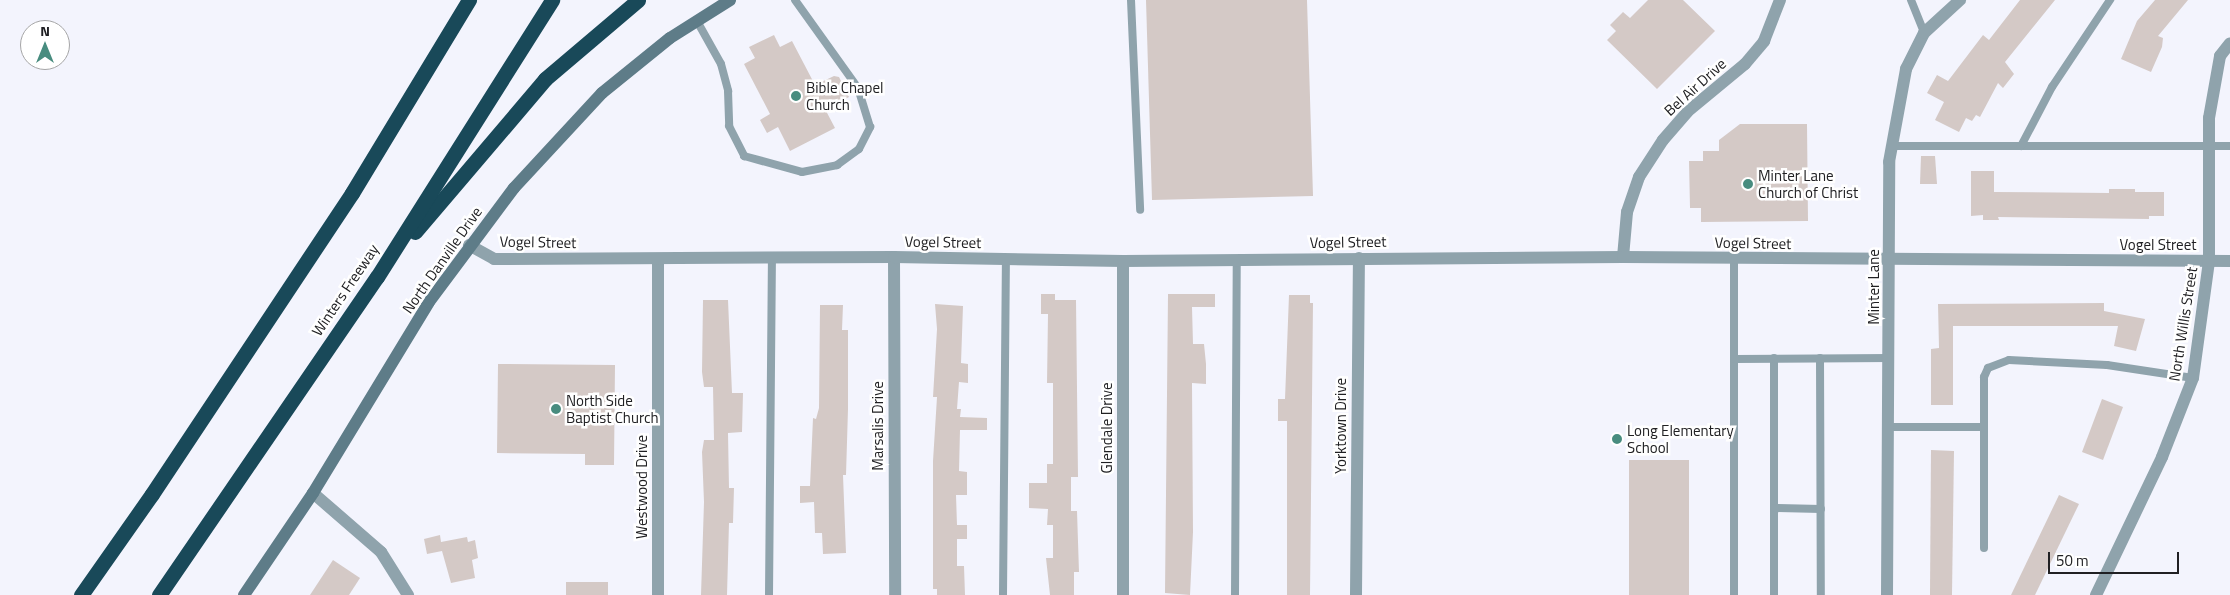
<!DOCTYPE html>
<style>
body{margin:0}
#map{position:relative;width:2230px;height:595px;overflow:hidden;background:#f3f4fd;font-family:"Titillium Web",sans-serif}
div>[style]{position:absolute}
.building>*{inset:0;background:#d4c9c6}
.service>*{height:8px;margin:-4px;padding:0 4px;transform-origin:4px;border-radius:4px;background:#8fa3ac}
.minor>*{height:12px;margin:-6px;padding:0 6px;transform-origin:6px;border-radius:6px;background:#8fa3ac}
.tertiary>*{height:12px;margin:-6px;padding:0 6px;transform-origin:6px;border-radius:6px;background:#8fa3ac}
.secondary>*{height:12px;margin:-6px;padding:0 6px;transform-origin:6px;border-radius:6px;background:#5e7c88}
.motorway>*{height:15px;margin:-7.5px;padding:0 7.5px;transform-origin:7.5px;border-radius:7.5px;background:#194959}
.dots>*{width:14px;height:14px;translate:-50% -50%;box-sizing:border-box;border:2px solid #fff;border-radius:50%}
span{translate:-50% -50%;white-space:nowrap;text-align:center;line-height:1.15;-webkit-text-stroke:5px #fff;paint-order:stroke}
.poi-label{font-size:15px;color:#202023}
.left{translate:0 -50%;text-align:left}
.street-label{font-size:15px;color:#202023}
.north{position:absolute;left:20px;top:20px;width:50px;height:50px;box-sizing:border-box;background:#fff;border:1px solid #a6a6a7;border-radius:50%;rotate:0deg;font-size:14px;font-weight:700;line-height:20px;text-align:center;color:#202023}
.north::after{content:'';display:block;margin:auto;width:18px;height:22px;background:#488c7f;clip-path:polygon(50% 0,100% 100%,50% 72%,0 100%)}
.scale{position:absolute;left:2048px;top:552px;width:131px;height:22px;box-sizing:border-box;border:2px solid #202023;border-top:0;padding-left:6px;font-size:15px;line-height:18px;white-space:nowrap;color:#202023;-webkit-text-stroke:4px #fff;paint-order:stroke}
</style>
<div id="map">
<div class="building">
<i style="clip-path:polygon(1146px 0,1307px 0,1313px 196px,1152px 200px)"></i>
<i style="clip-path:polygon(1648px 0,1683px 0,1715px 31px,1657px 89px,1607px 40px,1616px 31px,1610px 25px,1623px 12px,1630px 18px)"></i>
<i style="clip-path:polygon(2020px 0,2055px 0,2005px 62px,2014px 74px,2003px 88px,1998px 83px,1980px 117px,1976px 115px,1972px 121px,1966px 118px,1959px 132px,1935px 120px,1944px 102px,1927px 93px,1937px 75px,1948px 81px,1983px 35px,1989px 40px)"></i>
<i style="clip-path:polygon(2155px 0,2188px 0,2158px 36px,2163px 38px,2162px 47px,2151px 72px,2121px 59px,2137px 21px)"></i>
<i style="clip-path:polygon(774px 35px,780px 47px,792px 41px,815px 85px,834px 76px,839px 77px,849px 97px,825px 109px,835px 128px,790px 151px,778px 127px,767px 133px,760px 120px,770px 114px,744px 64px,755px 58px,749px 47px)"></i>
<i style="clip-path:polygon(1740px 124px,1807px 124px,1808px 221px,1701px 222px,1701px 208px,1690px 208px,1689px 161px,1703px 161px,1703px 151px,1719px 151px,1719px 140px)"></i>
<i style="clip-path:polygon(1921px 156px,1935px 156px,1937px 184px,1920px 184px)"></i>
<i style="clip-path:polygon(1971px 171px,1994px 171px,1994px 192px,2109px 193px,2109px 189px,2135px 189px,2135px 192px,2164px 192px,2164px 216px,2149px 216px,2149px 219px,1998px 217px,1999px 220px,1983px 220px,1983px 215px,1971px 216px)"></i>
<i style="clip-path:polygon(1041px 294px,1055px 294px,1055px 300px,1076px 300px,1078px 477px,1071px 477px,1071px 511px,1077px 511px,1079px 572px,1074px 572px,1074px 595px,1050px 595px,1046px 558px,1053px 558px,1053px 525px,1047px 525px,1048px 509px,1029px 508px,1029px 483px,1047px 483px,1047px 464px,1053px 464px,1053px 383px,1047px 383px,1048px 314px,1041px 314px)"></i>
<i style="clip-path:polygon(1168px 294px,1215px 294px,1215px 307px,1192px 307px,1193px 344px,1204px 344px,1206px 364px,1206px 384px,1192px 383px,1193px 532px,1190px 595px,1165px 593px)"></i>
<i style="clip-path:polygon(1289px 295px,1310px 295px,1310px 303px,1313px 303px,1310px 595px,1287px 595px,1287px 421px,1278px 421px,1278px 399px,1285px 399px)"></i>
<i style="clip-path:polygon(703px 300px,728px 300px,732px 393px,743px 393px,742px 432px,728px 433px,729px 488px,734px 488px,733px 523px,729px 523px,727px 595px,701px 595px,704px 502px,702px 452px,704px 440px,714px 440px,713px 387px,704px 387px,702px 372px)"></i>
<i style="clip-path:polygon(2104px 303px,2104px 311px,2145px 319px,2136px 351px,2114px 346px,2118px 326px,1953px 326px,1953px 405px,1931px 405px,1931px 349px,1939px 348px,1938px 304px)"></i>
<i style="clip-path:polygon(935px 304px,963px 306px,961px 363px,968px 364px,968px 383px,959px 382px,957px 409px,961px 409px,960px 417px,987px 418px,987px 430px,960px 430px,959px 471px,967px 472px,967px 495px,956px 495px,957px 525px,967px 525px,967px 539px,957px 539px,957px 566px,964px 566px,965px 595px,937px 595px,937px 589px,933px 589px,933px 461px,937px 397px,933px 397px,937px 329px)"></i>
<i style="clip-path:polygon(820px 305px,843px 305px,842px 330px,848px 330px,848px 409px,846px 475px,843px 475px,846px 553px,823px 554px,822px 533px,815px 533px,814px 502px,800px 503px,800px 486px,810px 486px,813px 418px,816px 419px,819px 408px)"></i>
<i style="clip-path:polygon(498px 364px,615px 365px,614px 465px,585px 465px,585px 454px,497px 453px)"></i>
<i style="clip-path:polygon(2102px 399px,2123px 407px,2103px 460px,2082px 452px)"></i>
<i style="clip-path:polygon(1931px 450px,1954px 451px,1952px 595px,1930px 595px)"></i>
<i style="clip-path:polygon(1629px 460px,1689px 460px,1689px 595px,1629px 595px)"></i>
<i style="clip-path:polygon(2059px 495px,2079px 504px,2035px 595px,2011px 595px)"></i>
<i style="clip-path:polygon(440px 535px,441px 542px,467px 537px,468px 542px,475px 540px,478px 558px,472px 560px,475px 578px,451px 583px,442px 551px,427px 554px,424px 539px)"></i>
<i style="clip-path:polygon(333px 560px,360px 578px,349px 595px,310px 595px)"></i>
<i style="clip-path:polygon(566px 582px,608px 582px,608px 595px,566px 595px)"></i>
</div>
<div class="service">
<i style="left:1131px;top:0;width:210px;rotate:87.5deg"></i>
<i style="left:1911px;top:0;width:35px;rotate:68deg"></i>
<i style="left:697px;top:21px;width:49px;rotate:60.8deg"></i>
<i style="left:721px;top:64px;width:28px;rotate:75deg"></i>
<i style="left:728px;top:91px;width:35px;rotate:88deg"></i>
<i style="left:729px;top:126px;width:34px;rotate:63deg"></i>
<i style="left:744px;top:156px;width:60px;rotate:15.4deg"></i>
<i style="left:802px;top:172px;width:36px;rotate:-11deg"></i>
<i style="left:837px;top:165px;width:27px;rotate:-36deg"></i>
<i style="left:859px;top:149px;width:25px;rotate:-63deg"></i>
<i style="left:870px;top:127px;width:41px;rotate:-107.1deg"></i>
<i style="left:858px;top:88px;width:108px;rotate:-125.6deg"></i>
<i style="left:1892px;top:146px;width:338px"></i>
<i style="left:2021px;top:146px;width:67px;rotate:-62.3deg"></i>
<i style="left:2052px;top:87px;width:105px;rotate:-56.3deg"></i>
<i style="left:1734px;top:259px;width:336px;rotate:90deg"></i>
<i style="left:1774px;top:358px;width:237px;rotate:90deg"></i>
<i style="left:1820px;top:358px;width:237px;rotate:89.8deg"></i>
<i style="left:1734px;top:359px;width:156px;rotate:-0.4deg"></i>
<i style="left:1889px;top:427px;width:95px"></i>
<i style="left:1774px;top:508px;width:47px;rotate:1.2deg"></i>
<i style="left:1984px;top:548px;width:171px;rotate:-90deg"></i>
<i style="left:1984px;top:377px;width:10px;rotate:-66deg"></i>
<i style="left:1988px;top:368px;width:22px;rotate:-21deg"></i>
<i style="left:2009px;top:360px;width:98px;rotate:2.9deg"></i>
<i style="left:2107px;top:365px;width:87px;rotate:8.6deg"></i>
<i style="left:769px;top:595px;width:337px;rotate:-89.5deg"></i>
<i style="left:1003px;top:595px;width:336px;rotate:-89.5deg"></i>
<i style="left:1235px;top:595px;width:335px;rotate:-89.7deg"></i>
</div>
<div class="minor">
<i style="left:894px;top:257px;width:338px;rotate:89.8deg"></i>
<i style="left:1623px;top:257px;width:45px;rotate:-84.9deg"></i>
<i style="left:1627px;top:212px;width:37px;rotate:-71deg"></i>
<i style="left:1639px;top:177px;width:44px;rotate:-57deg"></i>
<i style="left:1663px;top:140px;width:37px;rotate:-49deg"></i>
<i style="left:1687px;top:112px;width:75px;rotate:-39.6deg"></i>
<i style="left:1745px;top:64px;width:30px;rotate:-50deg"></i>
<i style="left:1764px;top:41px;width:44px;rotate:-68.7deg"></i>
<i style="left:1123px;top:261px;width:334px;rotate:90deg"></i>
<i style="left:313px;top:493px;width:90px;rotate:40.9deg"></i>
<i style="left:381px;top:552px;width:51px;rotate:57.9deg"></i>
<i style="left:658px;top:595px;width:336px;rotate:-90deg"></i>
<i style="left:1356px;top:595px;width:337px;rotate:-89.5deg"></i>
<i style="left:1887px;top:595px;width:433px;rotate:-89.7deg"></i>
<i style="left:1889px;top:162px;width:95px;rotate:-79.6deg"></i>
<i style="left:1906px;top:69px;width:40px;rotate:-63.4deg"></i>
<i style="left:1924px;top:33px;width:49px;rotate:-42.5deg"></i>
</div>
<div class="tertiary">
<i style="left:469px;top:245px;width:29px;rotate:29deg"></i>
<i style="left:494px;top:259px;width:400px;rotate:-0.3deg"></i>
<i style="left:894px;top:257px;width:229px;rotate:1deg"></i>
<i style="left:1123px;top:261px;width:500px;rotate:-0.46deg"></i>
<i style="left:1623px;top:257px;width:607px;rotate:0.38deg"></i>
<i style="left:2096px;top:595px;width:153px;rotate:-64.4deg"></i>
<i style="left:2162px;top:457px;width:85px;rotate:-68.6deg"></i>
<i style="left:2193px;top:378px;width:118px;rotate:-82.2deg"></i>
<i style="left:2209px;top:261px;width:143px;rotate:-90deg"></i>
<i style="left:2209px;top:118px;width:63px;rotate:-79.9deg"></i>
<i style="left:2220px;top:56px;width:16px;rotate:-52deg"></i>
</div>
<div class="secondary">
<i style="left:244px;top:595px;width:123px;rotate:-55.9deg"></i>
<i style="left:313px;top:493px;width:223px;rotate:-58.7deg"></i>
<i style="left:429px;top:302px;width:142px;rotate:-53.3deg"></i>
<i style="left:514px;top:188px;width:129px;rotate:-47.2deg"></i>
<i style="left:602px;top:93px;width:87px;rotate:-39deg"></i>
<i style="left:670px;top:38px;width:71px;rotate:-32.3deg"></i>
</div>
<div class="motorway">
<i style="left:415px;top:232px;width:201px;rotate:-49.6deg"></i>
<i style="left:545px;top:79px;width:122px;rotate:-40.3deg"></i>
<i style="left:81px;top:595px;width:123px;rotate:-54.9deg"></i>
<i style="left:152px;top:494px;width:361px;rotate:-56.4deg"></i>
<i style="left:352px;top:193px;width:226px;rotate:-58.8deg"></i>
<i style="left:159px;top:595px;width:386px;rotate:-55.6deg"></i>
<i style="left:377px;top:277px;width:328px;rotate:-57.7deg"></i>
</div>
<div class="dots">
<i style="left:796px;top:96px;background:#488c7f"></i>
<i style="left:1748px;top:184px;background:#488c7f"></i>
<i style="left:556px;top:409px;background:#488c7f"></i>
<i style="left:1617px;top:439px;background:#488c7f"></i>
</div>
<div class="poi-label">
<span class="left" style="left:806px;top:96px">Bible Chapel<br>Church</span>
<span class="left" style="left:1758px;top:184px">Minter Lane<br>Church of Christ</span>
<span class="left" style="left:566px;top:409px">North Side<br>Baptist Church</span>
<span class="left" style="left:1627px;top:439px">Long Elementary<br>School</span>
</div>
<div class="street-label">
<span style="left:1695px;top:87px;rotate:-42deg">Bel Air Drive</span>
<span style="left:538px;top:242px;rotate:1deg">Vogel Street</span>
<span style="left:943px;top:242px;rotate:1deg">Vogel Street</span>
<span style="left:1348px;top:242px;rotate:-1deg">Vogel Street</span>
<span style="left:1753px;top:243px;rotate:1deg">Vogel Street</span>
<span style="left:2158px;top:245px">Vogel Street</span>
<span style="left:442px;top:260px;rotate:-55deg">North Danville Drive</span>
<span style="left:1874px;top:287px;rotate:-90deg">Minter Lane</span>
<span style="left:345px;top:290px;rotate:-56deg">Winters Freeway</span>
<span style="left:2183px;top:324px;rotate:-81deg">North Willis Street</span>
<span style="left:878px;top:426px;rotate:-90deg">Marsalis Drive</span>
<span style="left:1341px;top:426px;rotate:-90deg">Yorktown Drive</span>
<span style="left:1107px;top:428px;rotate:-90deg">Glendale Drive</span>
<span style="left:642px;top:487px;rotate:-90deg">Westwood Drive</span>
</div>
<div class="north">N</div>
<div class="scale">50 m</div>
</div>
